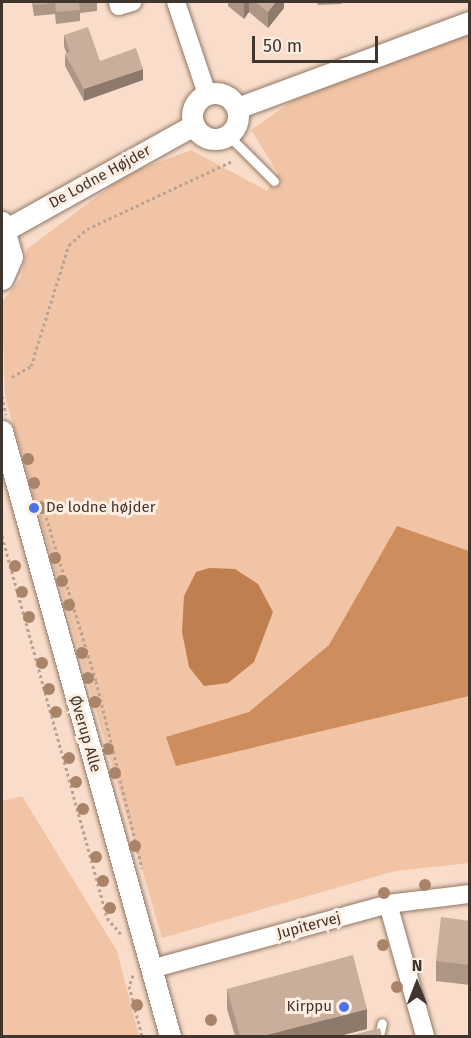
<!DOCTYPE html>
<meta charset="utf-8">
<style>
body{margin:0}
#map{position:relative;width:471px;height:1038px;overflow:hidden;background:#f9ddca;font-family:"Fira Sans",sans-serif}
div>[style]{position:absolute}
.green>*{inset:0;background:#f1c4a5}
.forest>*{inset:0;background:#ce8d5d}
.water>*{inset:0;background:#bf7f4f}
.path>*{height:3px;margin-top:-1.5px;transform-origin:0;background:repeating-linear-gradient(90deg,#b9a394 0 3px,transparent 0 6px)}
.roads{filter:drop-shadow(0 0 2px #907766) drop-shadow(0 0 2px #907766)}
.service>*{height:9px;margin:-4.5px;padding:0 4.5px;transform-origin:4.5px;border-radius:4.5px;background:#fff}
.minor>*{height:18px;margin:-9px;padding:0 9px;transform-origin:9px;border-radius:9px;background:#fff}
.tertiary>*{height:21px;margin:-10.5px;padding:0 10.5px;transform-origin:10.5px;border-radius:10.5px;background:#fff}
.tertiary>.ring{margin:-10.5px;padding:0;box-sizing:content-box;background:none;border:21px solid #fff;border-radius:50%}
.trees>*{width:12px;height:12px;margin:-6px;border-radius:50%;background:#a98469}
.wall>*{inset:0;background:#ad9686}
.shaded-wall>*{inset:0;background:#8d7a6d}
.building>*{inset:0;background:#c9ae9c}
.dots>*{width:16px;height:16px;translate:-50% -50%;box-sizing:border-box;border:3px solid #feede1;border-radius:50%}
span{translate:-50% -50%;white-space:nowrap;text-align:center;line-height:1.15;-webkit-text-stroke:6px #feede1;paint-order:stroke}
.street-label{font-size:15px;color:#41362e}
.poi-label{font-size:15px;color:#41362e}
.left{translate:0 -50%;text-align:left}
.right{translate:-100% -50%;text-align:right}
.frame{position:absolute;inset:0;border:3px solid #41362e;pointer-events:none}
.north{position:absolute;left:387px;top:954px;width:60px;height:60px;-webkit-text-stroke:4px #feede1;paint-order:stroke;rotate:0deg;font-size:16px;font-weight:700;line-height:24px;text-align:center;color:#41362e}
.north::after{content:'';display:block;margin:auto;width:21px;height:27px;background:#41362e;clip-path:polygon(50% 0,100% 100%,50% 72%,0 100%)}
.scale{position:absolute;left:252px;top:36px;width:126px;height:27px;box-sizing:border-box;border:3px solid #41362e;border-top:0;padding-left:8px;font-size:18px;line-height:21px;white-space:nowrap;color:#41362e;-webkit-text-stroke:4px #feede1;paint-order:stroke}
</style>
<div id="map">
<div class="green">
<i style="clip-path:polygon(461px 35px,469px 35px,469px 863px,395px 871px,162px 938px,5px 397px,2px 302px,21px 278px,27px 249px,127px 174px,191px 150px,267px 191px,278px 173px,251px 130px,295px 99px)"></i>
<i style="clip-path:polygon(22px 796px,117px 951px,139px 1036px,2px 1036px,2px 801px)"></i>
</div>
<div class="forest">
<i style="clip-path:polygon(397px 526px,469px 551px,469px 696px,176px 766px,166px 737px,249px 712px,329px 645px)"></i>
</div>
<div class="water">
<i style="clip-path:polygon(209px 568px,235px 569px,258px 584px,273px 612px,254px 662px,228px 683px,204px 686px,189px 667px,182px 632px,184px 596px,196px 572px)"></i>
</div>
<div class="path">
<i style="left:12px;top:377px;width:22px;rotate:-30deg"></i>
<i style="left:31px;top:366px;width:127px;rotate:-72.6deg"></i>
<i style="left:69px;top:245px;width:24px;rotate:-42deg"></i>
<i style="left:87px;top:229px;width:162px;rotate:-25.1deg"></i>
<i style="left:2px;top:396px;width:19px;rotate:78deg"></i>
<i style="left:41px;top:500px;width:189px;rotate:73.1deg"></i>
<i style="left:96px;top:681px;width:193px;rotate:76.2deg"></i>
<i style="left:2px;top:536px;width:396px;rotate:74.6deg"></i>
<i style="left:107px;top:918px;width:21px;rotate:49deg"></i>
<i style="left:133px;top:975px;width:12px;rotate:110deg"></i>
<i style="left:129px;top:986px;width:52px;rotate:75.4deg"></i>
</div>
<div class="roads">
<div class="service">
<i style="left:228px;top:135px;width:65px;rotate:45deg"></i>
<i style="left:379px;top:1036px;width:13px;rotate:-77deg"></i>
</div>
<div class="minor">
<i style="left:118px;top:2px;width:4px;rotate:76deg"></i>
<i style="left:119px;top:6px;width:14px;rotate:-17deg"></i>
<i style="left:176px;top:2px;width:97px;rotate:71.4deg"></i>
<i style="left:388px;top:904px;width:137px;rotate:74.3deg"></i>
<i style="left:151px;top:969px;width:246px;rotate:-15.3deg"></i>
<i style="left:388px;top:904px;width:83px;rotate:-7deg"></i>
</div>
<div class="tertiary">
<i class="ring" style="left:192px;top:93px;width:25px;height:25px"></i>
<i style="left:237px;top:108px;width:248px;rotate:-20.3deg"></i>
<i style="left:2px;top:222px;width:36px;rotate:74deg"></i>
<i style="left:12px;top:257px;width:24px;rotate:114deg"></i>
<i style="left:7px;top:229px;width:214px;rotate:-29.1deg"></i>
<i style="left:2px;top:431px;width:628px;rotate:74.48deg"></i>
</div>
</div>
<div class="trees">
<i style="left:28px;top:459px"></i>
<i style="left:34px;top:483px"></i>
<i style="left:41px;top:508px"></i>
<i style="left:55px;top:558px"></i>
<i style="left:15px;top:566px"></i>
<i style="left:62px;top:581px"></i>
<i style="left:22px;top:592px"></i>
<i style="left:69px;top:605px"></i>
<i style="left:29px;top:617px"></i>
<i style="left:82px;top:653px"></i>
<i style="left:42px;top:663px"></i>
<i style="left:88px;top:678px"></i>
<i style="left:49px;top:689px"></i>
<i style="left:95px;top:702px"></i>
<i style="left:56px;top:712px"></i>
<i style="left:108px;top:749px"></i>
<i style="left:69px;top:758px"></i>
<i style="left:115px;top:773px"></i>
<i style="left:76px;top:782px"></i>
<i style="left:83px;top:809px"></i>
<i style="left:135px;top:846px"></i>
<i style="left:96px;top:857px"></i>
<i style="left:103px;top:881px"></i>
<i style="left:425px;top:885px"></i>
<i style="left:384px;top:893px"></i>
<i style="left:110px;top:908px"></i>
<i style="left:383px;top:945px"></i>
<i style="left:397px;top:987px"></i>
<i style="left:137px;top:1005px"></i>
<i style="left:211px;top:1020px"></i>
</div>
<div class="wall">
<i style="clip-path:polygon(32px 2px,97px 2px,97px 11px,80px 13px,80px 21px,56px 24px,55px 14px,34px 16px)"></i>
<i style="clip-path:polygon(228px 2px,284px 2px,284px 8px,268px 28px,249px 12px,244px 19px,228px 6px)"></i>
<i style="clip-path:polygon(316px 2px,343px 2px,341px 4px,318px 5px)"></i>
<i style="clip-path:polygon(64px 35px,100px 61px,143px 80px,84px 101px,65px 66px,65px 54px,67px 54px,64px 47px)"></i>
<i style="clip-path:polygon(470px 921px,470px 985px,436px 981px,436px 961px)"></i>
<i style="clip-path:polygon(227px 989px,367px 1029px,339px 1036px,235px 1036px,227px 1009px)"></i>
</div>
<div class="shaded-wall">
<i style="clip-path:polygon(244px 2px,249px 2px,249px 12px,244px 19px)"></i>
<i style="clip-path:polygon(276px 2px,284px 2px,284px 8px,268px 28px,268px 12px)"></i>
<i style="clip-path:polygon(143px 69px,143px 80px,84px 101px,84px 89px)"></i>
<i style="clip-path:polygon(367px 1009px,367px 1029px,339px 1036px,263px 1036px)"></i>
</div>
<div class="building">
<i style="clip-path:polygon(33px 2px,79px 2px,80px 10px,56px 12px,55px 3px,34px 5px)"></i>
<i style="clip-path:polygon(255px 2px,276px 2px,268px 12px)"></i>
<i style="clip-path:polygon(88px 27px,100px 61px,136px 48px,143px 69px,84px 89px,65px 54px,70px 52px,64px 35px)"></i>
<i style="clip-path:polygon(441px 917px,470px 921px,470px 965px,436px 961px)"></i>
<i style="clip-path:polygon(353px 955px,367px 1009px,263px 1036px,240px 1036px,227px 989px)"></i>
<i style="clip-path:polygon(380px 1028px,382px 1036px,348px 1036px)"></i>
</div>
<div class="dots">
<i style="left:34px;top:508px;background:#4a73e5"></i>
<i style="left:344px;top:1007px;background:#4a73e5"></i>
</div>
<div class="street-label">
<span style="left:100px;top:177px;rotate:-29deg">De Lodne Højder</span>
<span style="left:85px;top:734px;rotate:74deg">Øverup Alle</span>
<span style="left:309px;top:926px;rotate:-15deg">Jupitervej</span>
</div>
<div class="poi-label">
<span class="left" style="left:46px;top:508px">De lodne højder</span>
<span class="right" style="left:332px;top:1007px">Kirppu</span>
</div>
<div class="frame"></div>
<div class="north">N</div>
<div class="scale">50 m</div>
</div>
